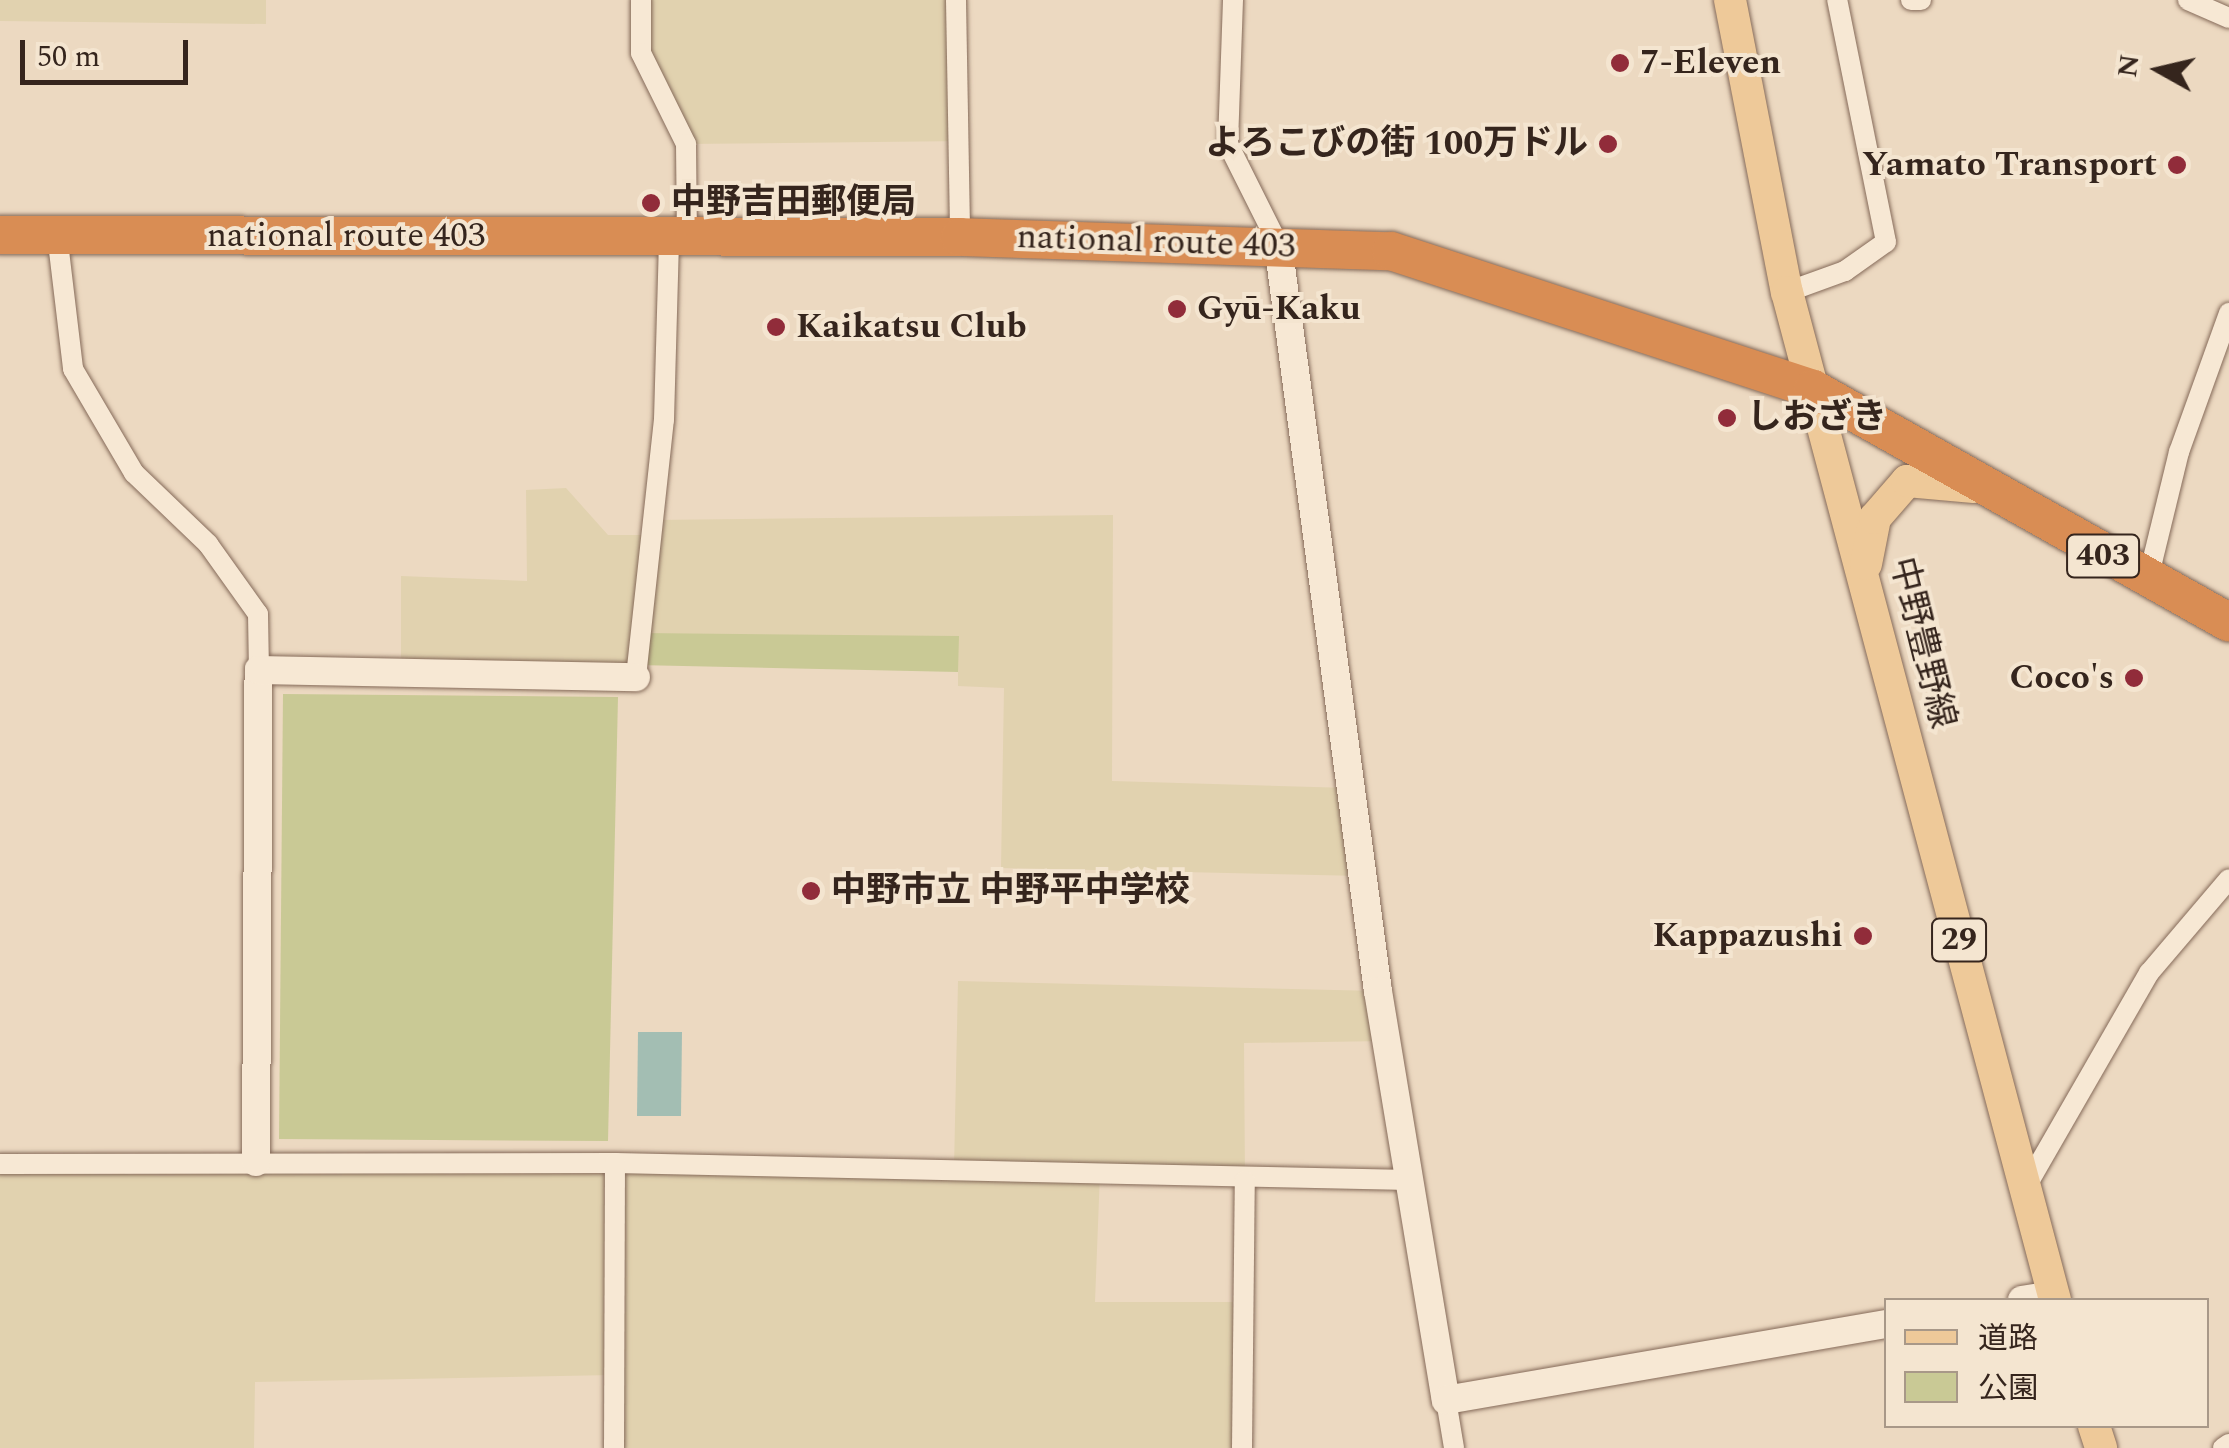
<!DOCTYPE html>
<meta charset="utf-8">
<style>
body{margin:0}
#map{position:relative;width:2229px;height:1448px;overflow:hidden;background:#ecd9c1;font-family:Spectral,"Noto Sans JP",serif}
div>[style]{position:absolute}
.farmland>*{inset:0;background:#e1d2af}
.green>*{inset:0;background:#c9c995}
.water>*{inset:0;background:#a3beb3}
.roads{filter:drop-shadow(0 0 2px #856a59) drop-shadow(0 0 2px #856a59)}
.street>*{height:20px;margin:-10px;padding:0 10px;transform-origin:10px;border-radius:10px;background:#f7e8d4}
.secondary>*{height:28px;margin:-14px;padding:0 14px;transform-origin:14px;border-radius:14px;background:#f7e8d4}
.primary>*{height:32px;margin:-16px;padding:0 16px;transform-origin:16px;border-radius:16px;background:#eec999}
.highway>*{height:38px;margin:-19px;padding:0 19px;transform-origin:19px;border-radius:19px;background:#d98d54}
.dots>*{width:28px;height:28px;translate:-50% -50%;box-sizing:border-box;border:5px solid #f4e5d0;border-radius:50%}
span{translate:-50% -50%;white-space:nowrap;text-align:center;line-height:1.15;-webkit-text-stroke:8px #f4e5d0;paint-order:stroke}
.shield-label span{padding:2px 8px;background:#f4e5d0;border:2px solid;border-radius:8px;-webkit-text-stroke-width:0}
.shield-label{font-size:32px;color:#35251d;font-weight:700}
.poi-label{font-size:35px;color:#35251d;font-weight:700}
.left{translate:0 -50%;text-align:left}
.right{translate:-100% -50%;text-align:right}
.street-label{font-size:35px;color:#35251d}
.legend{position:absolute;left:1884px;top:1298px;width:325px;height:130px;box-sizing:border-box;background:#f4e5d0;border:2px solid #a89888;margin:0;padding:12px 18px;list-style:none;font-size:30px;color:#35251d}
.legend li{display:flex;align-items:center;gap:20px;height:50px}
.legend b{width:50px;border:2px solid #a89888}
.north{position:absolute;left:2109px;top:20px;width:100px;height:100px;-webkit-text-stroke:8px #f4e5d0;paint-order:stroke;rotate:278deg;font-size:28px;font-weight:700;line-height:40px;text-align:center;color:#35251d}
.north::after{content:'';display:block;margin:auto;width:35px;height:45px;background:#35251d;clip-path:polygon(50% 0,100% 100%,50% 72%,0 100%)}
.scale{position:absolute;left:20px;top:40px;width:168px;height:45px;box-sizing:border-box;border:5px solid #35251d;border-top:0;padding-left:12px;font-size:30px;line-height:35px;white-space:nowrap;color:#35251d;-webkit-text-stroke:8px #f4e5d0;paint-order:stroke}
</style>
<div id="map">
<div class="farmland">
<i style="clip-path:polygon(0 0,266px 0,266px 24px,0 21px)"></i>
<i style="clip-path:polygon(641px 0,956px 0,966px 141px,686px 144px,641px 53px)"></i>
<i style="clip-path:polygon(566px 488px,608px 535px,651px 535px,653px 520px,1113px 515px,1112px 781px,1349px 788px,1362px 876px,1001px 868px,1004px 688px,958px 686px,958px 636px,637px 665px,401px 673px,401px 576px,527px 581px,526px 490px)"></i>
<i style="clip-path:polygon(958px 981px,1378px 991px,1387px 1041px,1244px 1043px,1245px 1181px,1100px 1173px,1095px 1302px,1243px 1302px,1242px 1448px,614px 1448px,613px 1375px,255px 1382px,254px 1448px,0 1448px,0 1164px,954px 1168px)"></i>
</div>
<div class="green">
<i style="clip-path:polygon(640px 633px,959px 636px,958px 672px,637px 665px)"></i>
<i style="clip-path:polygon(283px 694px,618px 697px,608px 1141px,279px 1139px)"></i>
</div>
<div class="water">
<i style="clip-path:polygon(638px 1032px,682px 1032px,681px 1116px,637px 1116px)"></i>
</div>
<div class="roads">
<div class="street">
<i style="left:641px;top:0;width:53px;rotate:90deg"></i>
<i style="left:641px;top:53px;width:102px;rotate:63.7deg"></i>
<i style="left:686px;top:144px;width:93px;rotate:89.4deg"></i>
<i style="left:956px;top:0;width:237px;rotate:89deg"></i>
<i style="left:1233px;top:0;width:144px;rotate:92deg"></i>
<i style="left:1228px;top:144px;width:112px;rotate:63.4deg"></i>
<i style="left:1911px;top:0;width:10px"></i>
<i style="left:2188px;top:0;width:45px;rotate:23.7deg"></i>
<i style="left:57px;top:234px;width:136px;rotate:83.2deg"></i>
<i style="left:73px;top:369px;width:121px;rotate:59.6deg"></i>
<i style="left:134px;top:473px;width:103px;rotate:43.8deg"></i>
<i style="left:208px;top:544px;width:86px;rotate:54.5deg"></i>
<i style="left:258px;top:614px;width:56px;rotate:89deg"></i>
<i style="left:1787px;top:292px;width:62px;rotate:-19.9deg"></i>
<i style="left:1845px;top:271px;width:50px;rotate:-35.3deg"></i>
<i style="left:1886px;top:242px;width:247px;rotate:-101.4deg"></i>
<i style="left:2148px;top:579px;width:131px;rotate:-76.3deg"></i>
<i style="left:2179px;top:452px;width:148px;rotate:-70.2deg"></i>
<i style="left:636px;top:677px;width:259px;rotate:-83.8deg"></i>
<i style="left:664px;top:420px;width:182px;rotate:-88.4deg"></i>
<i style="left:0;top:1164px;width:615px;rotate:-0.09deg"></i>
<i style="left:615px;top:1163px;width:795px;rotate:1.23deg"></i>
<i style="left:2027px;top:1185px;width:245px;rotate:-60.1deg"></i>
<i style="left:2149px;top:973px;width:123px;rotate:-49.6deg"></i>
<i style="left:1446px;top:1400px;width:49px;rotate:80.5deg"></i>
<i style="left:614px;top:1448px;width:285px;rotate:-89.8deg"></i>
<i style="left:1242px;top:1448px;width:267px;rotate:-89.4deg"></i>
<i style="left:2223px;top:1448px;width:7px;rotate:-34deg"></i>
</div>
<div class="secondary">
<i style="left:1278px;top:244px;width:754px;rotate:82.38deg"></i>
<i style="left:1378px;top:991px;width:415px;rotate:80.6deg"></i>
<i style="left:1446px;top:1400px;width:447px;rotate:-9.8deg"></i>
<i style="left:256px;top:1162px;width:492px;rotate:-89.7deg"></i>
<i style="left:259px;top:670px;width:377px;rotate:1.1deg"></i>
<i style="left:2022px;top:1300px;width:32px;rotate:-9deg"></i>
</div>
<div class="primary">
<i style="left:1730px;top:0;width:298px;rotate:79deg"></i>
<i style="left:1787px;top:292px;width:1043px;rotate:75.11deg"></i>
<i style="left:1866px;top:564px;width:47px;rotate:-78.9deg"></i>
<i style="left:1875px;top:518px;width:49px;rotate:-49.1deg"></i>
<i style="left:1907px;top:481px;width:67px;rotate:5.1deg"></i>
<i style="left:2094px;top:1426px;width:23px;rotate:72deg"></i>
</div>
<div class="highway">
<i style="left:0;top:235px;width:960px;rotate:0.12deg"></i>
<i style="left:960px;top:237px;width:431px;rotate:1.9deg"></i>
<i style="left:1391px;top:251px;width:444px;rotate:18.1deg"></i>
<i style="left:1813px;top:389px;width:477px;rotate:29.3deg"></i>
</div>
</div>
<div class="dots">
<i style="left:1620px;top:63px;background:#912c3a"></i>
<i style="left:1608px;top:144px;background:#912c3a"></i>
<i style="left:2177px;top:165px;background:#912c3a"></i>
<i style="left:651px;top:203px;background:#912c3a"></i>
<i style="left:1177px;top:309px;background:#912c3a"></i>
<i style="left:776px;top:327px;background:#912c3a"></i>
<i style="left:1727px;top:418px;background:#912c3a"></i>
<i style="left:2134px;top:678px;background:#912c3a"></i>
<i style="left:811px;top:891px;background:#912c3a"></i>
<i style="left:1863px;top:936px;background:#912c3a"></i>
</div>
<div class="shield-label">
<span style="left:2103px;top:556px">403</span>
<span style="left:1959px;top:940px">29</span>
</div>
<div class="poi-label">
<span class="left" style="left:1640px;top:63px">7-Eleven</span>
<span class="right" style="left:1588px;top:144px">よろこびの街 100万ドル</span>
<span class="right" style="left:2157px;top:165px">Yamato Transport</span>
<span class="left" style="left:671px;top:203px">中野吉田郵便局</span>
<span class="left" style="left:1197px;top:309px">Gyū-Kaku</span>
<span class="left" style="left:796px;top:327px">Kaikatsu Club</span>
<span class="left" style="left:1747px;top:418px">しおざき</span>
<span class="right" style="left:2114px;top:678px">Coco's</span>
<span class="left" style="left:831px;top:891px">中野市立 中野平中学校</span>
<span class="right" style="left:1843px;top:936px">Kappazushi</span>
</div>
<div class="street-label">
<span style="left:346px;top:236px">national route 403</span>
<span style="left:1156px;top:242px;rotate:2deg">national route 403</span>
<span style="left:1922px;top:643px;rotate:76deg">中野豊野線</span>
</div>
<ul class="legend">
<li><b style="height:12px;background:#eec999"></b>道路</li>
<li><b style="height:28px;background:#c9c995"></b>公園</li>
</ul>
<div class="north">N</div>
<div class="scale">50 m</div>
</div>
